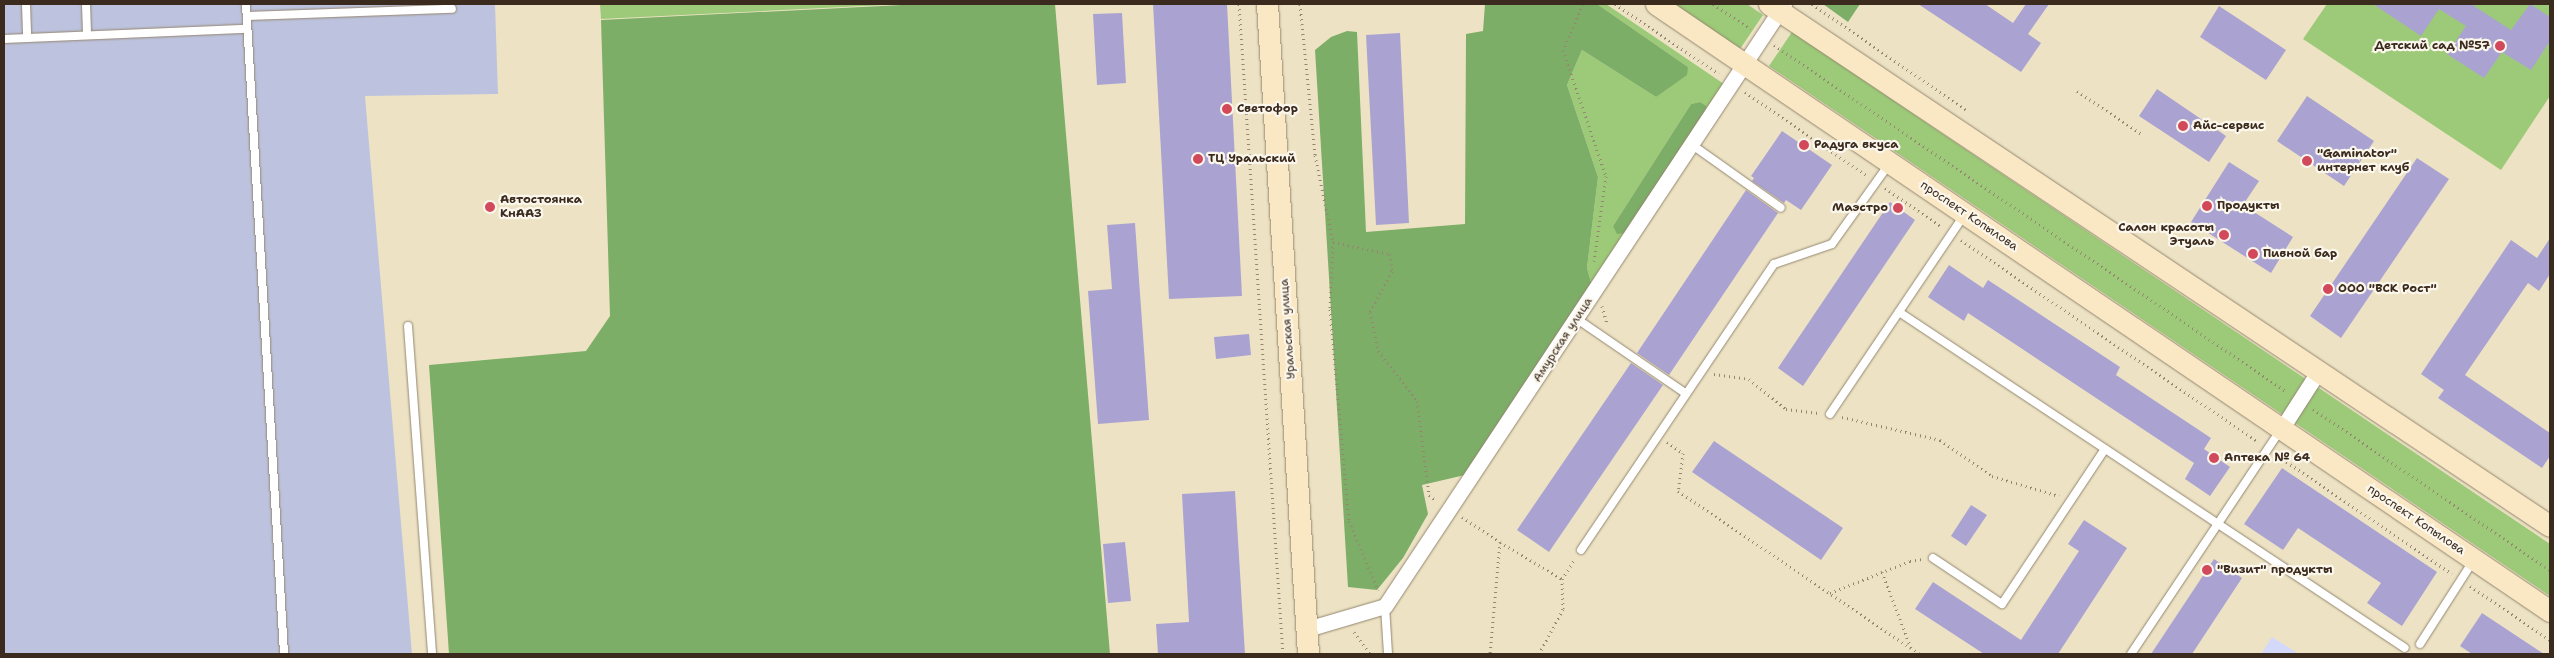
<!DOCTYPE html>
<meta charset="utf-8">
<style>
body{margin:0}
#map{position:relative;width:2554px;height:658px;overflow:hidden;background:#ede3c4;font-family:"Shantell Sans",sans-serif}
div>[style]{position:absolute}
.built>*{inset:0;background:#d4d8f9}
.industrial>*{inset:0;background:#bdc3de}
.green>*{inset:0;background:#9cca78}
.forest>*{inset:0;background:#7dae68}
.building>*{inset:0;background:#aaa3d1}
.path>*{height:3px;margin-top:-1.5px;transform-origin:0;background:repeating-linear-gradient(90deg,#948671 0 1px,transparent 0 5px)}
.roads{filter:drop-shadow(0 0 1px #948671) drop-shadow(0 0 1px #948671)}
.lane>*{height:8px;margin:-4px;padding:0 4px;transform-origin:4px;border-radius:4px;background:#fff}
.street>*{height:15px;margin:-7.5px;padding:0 7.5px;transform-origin:7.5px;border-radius:7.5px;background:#fff}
.secondary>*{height:21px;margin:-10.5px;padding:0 10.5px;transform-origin:10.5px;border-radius:10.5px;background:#fae7c3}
.dots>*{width:14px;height:14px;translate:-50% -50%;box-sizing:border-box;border:2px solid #fbf7ec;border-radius:50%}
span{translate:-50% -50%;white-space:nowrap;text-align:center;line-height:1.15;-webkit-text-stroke:4.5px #fbf7ec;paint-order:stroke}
.poi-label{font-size:12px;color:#3b2a1e;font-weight:700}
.right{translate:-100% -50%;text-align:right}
.left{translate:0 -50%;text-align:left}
.street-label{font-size:12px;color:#3b2a1e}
.frame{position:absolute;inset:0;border:5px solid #3b2a1e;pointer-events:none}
</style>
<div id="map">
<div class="built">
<i style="clip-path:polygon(2272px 637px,2299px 654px,2261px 654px)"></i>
</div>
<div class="industrial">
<i style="clip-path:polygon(4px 4px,495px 4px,498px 94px,365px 96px,412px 654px,4px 654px)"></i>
</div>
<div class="green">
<i style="clip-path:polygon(600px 4px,905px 4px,601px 19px)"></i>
<i style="clip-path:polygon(1597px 4px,1606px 4px,1724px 84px,1705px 114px,1700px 102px,1691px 104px,1613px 226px,1627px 233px,1592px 286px,1587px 268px,1598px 177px,1567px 85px,1582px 50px,1656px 97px,1688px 67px)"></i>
<i style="clip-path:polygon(1673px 4px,1747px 4px,1763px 15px,1740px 49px)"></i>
<i style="clip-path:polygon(2327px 4px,2550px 4px,2550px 96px,2501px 170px,2303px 39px)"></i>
<i style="clip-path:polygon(1792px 32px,2550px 544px,2550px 596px,1769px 66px)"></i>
</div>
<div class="forest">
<i style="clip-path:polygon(921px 4px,1055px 4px,1110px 654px,449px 654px,429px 365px,586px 351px,610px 316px,601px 20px)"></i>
<i style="clip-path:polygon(1485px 4px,1597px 4px,1688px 67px,1687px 75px,1656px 97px,1582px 50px,1567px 85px,1598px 177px,1587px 268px,1592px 286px,1465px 475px,1422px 485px,1428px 514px,1403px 558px,1377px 590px,1348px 587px,1315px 50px,1331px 37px,1347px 31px,1357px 32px,1366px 232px,1465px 224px,1466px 34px,1483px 31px)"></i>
<i style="clip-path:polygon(1823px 4px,1860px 4px,1848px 22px)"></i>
<i style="clip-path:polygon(1700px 102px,1706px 106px,1705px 114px,1627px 233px,1617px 234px,1613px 226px,1691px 104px)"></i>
</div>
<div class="building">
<i style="clip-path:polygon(1153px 4px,1227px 4px,1242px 296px,1169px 299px)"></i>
<i style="clip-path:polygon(1918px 4px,1985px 4px,2013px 23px,2026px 4px,2049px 4px,2028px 34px,2041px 43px,2021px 72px)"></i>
<i style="clip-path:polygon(2373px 4px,2471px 4px,2511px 30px,2530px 4px,2550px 17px,2550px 41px,2531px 70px,2502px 52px,2484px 78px,2447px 54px,2466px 26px,2439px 9px,2421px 36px)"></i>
<i style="clip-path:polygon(2219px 6px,2286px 50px,2266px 80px,2200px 37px)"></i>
<i style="clip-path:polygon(1122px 13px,1126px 83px,1097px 85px,1093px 14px)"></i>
<i style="clip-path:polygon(1400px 33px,1409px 223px,1376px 225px,1366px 35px)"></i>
<i style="clip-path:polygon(2157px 89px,2226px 136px,2209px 162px,2139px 116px)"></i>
<i style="clip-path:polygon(2307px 96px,2374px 141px,2344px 186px,2277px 141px)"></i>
<i style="clip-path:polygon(1782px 131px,1832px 165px,1801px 210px,1786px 200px,1784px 203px,1752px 181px,1754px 178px,1751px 176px)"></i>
<i style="clip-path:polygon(2417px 158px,2449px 179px,2341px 338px,2310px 316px)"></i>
<i style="clip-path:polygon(2229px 162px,2259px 181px,2243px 205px,2293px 237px,2271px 273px,2191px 222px)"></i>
<i style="clip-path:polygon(1746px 190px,1778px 213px,1669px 375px,1637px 353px)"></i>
<i style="clip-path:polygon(1890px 202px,1915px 220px,1803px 386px,1778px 368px)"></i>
<i style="clip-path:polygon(1135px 223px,1149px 420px,1098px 424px,1088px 291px,1112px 289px,1107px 225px)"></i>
<i style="clip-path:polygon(2550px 238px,2550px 274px,2539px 291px,2528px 283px,2465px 375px,2550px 433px,2550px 456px,2542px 468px,2438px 398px,2444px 390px,2421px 374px,2511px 240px,2537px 258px)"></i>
<i style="clip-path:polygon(1949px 265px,1983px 288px,1988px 280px,2120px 367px,2116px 375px,2211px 438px,2204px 449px,2230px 467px,2210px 496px,2185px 479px,2194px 463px,1968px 313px,1964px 321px,1928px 297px)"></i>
<i style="clip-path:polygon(1249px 334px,1251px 355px,1216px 359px,1214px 337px)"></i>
<i style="clip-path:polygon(1631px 363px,1663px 385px,1549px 552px,1517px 530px)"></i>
<i style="clip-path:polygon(1714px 441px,1843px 528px,1821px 560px,1692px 472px)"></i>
<i style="clip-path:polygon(2282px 468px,2437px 572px,2402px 626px,2367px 603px,2381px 583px,2298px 528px,2283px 550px,2244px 524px)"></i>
<i style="clip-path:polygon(1235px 491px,1245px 654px,1158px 654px,1156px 624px,1189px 622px,1182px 494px)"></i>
<i style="clip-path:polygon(1971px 505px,1987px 515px,1966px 546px,1951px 536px)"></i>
<i style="clip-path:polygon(2084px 520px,2127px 548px,2058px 654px,1984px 654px,1915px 609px,1933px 582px,2021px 640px,2079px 551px,2068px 544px)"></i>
<i style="clip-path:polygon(1125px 542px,1131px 601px,1108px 603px,1103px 544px)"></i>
<i style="clip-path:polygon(2214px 559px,2242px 578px,2192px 654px,2151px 654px)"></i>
<i style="clip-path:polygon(2482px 613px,2544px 654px,2472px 654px,2460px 646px)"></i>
</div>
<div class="path">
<i style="left:1239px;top:4px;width:651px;rotate:86.13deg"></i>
<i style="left:1300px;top:4px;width:152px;rotate:84.3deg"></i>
<i style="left:1315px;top:155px;width:89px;rotate:78.3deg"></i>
<i style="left:1333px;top:242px;width:58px;rotate:11.9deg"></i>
<i style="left:1390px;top:254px;width:17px;rotate:83deg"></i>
<i style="left:1392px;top:271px;width:47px;rotate:118.2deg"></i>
<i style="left:1370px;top:312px;width:40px;rotate:78deg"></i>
<i style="left:1378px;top:351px;width:63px;rotate:52deg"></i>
<i style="left:1417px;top:401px;width:95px;rotate:82.7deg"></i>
<i style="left:1429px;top:495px;width:9px;rotate:36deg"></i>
<i style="left:1583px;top:4px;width:50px;rotate:113.5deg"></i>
<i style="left:1563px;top:50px;width:133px;rotate:71.2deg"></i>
<i style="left:1606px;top:176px;width:86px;rotate:98deg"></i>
<i style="left:1615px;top:4px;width:125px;rotate:33.9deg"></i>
<i style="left:1713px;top:4px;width:45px;rotate:33.3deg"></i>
<i style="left:1812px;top:4px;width:187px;rotate:34.5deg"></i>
<i style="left:1774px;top:45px;width:619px;rotate:34.07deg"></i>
<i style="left:2077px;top:91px;width:79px;rotate:33.7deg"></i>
<i style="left:1745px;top:92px;width:148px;rotate:34.5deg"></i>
<i style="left:1885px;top:188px;width:69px;rotate:34.4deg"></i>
<i style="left:1961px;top:240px;width:359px;rotate:34.2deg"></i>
<i style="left:1333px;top:242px;width:67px;rotate:92.6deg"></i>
<i style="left:1330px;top:309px;width:213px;rotate:84.9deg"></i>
<i style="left:1349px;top:521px;width:75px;rotate:67.2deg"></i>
<i style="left:1602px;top:306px;width:19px;rotate:74deg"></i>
<i style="left:1714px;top:374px;width:35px;rotate:8deg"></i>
<i style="left:1749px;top:379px;width:48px;rotate:39deg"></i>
<i style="left:1786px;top:409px;width:33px;rotate:7deg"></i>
<i style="left:2313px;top:409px;width:287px;rotate:34.2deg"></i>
<i style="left:1842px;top:417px;width:101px;rotate:13.2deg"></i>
<i style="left:1940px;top:440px;width:63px;rotate:34.7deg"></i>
<i style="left:1992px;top:476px;width:70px;rotate:16.6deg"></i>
<i style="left:1667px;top:442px;width:19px;rotate:35deg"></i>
<i style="left:1683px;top:453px;width:38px;rotate:97deg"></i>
<i style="left:1678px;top:491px;width:292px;rotate:34deg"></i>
<i style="left:2278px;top:456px;width:210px;rotate:34.1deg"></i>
<i style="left:1462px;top:517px;width:45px;rotate:33.3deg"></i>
<i style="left:1500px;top:542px;width:112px;rotate:95.1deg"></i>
<i style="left:1500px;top:542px;width:72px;rotate:30.8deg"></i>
<i style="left:1562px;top:579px;width:24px;rotate:-57deg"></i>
<i style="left:1882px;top:572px;width:81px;rotate:69.1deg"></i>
<i style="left:2470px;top:586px;width:97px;rotate:34deg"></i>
<i style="left:1830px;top:593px;width:86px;rotate:-21.8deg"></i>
<i style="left:1910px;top:561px;width:12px;rotate:-9deg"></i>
<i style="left:1354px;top:632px;width:27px;rotate:54deg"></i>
<i style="left:1539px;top:654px;width:51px;rotate:-61.9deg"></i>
<i style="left:1563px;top:609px;width:30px;rotate:-92deg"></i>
</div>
<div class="roads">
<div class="lane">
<i style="left:26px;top:4px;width:34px;rotate:88deg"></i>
<i style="left:86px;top:4px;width:31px;rotate:88deg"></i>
<i style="left:246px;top:4px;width:651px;rotate:86.65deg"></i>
<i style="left:247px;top:16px;width:205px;rotate:-2deg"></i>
<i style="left:4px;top:39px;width:243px;rotate:-2.4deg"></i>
<i style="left:1691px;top:144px;width:110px;rotate:35.4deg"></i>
<i style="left:1899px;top:312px;width:607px;rotate:33.59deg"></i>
<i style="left:1577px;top:319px;width:131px;rotate:34.4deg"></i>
<i style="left:408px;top:326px;width:329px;rotate:85.8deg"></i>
<i style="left:1830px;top:414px;width:240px;rotate:-56deg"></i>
<i style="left:1581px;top:550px;width:345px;rotate:-56deg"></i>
<i style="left:1774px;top:264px;width:61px;rotate:-19deg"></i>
<i style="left:1832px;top:244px;width:98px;rotate:-54.5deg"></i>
<i style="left:1933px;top:558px;width:83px;rotate:33.7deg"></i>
<i style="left:2002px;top:604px;width:186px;rotate:-56.4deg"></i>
<i style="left:1385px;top:606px;width:48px;rotate:86.4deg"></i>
<i style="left:2420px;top:644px;width:98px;rotate:-57.4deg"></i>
<i style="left:2131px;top:654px;width:270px;rotate:-56.3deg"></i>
</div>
<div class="street">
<i style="left:2282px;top:428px;width:67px;rotate:-57.3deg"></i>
<i style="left:1307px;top:629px;width:81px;rotate:-16.4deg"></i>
<i style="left:1385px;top:606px;width:722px;rotate:-56.46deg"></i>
</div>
<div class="secondary">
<i style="left:1267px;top:4px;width:651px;rotate:86.39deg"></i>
<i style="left:1656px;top:4px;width:1081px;rotate:34.18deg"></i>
<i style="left:1769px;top:4px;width:939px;rotate:33.76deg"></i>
</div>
</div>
<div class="dots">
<i style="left:2500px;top:46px;background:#d1495b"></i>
<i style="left:1227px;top:109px;background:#d1495b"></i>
<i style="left:2183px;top:126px;background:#d1495b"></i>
<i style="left:1804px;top:145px;background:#d1495b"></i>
<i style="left:1198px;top:159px;background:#d1495b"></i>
<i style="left:2307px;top:161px;background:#d1495b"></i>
<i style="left:2207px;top:206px;background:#d1495b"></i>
<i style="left:490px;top:207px;background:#d1495b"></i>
<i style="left:1898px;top:208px;background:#d1495b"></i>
<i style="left:2224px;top:235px;background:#d1495b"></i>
<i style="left:2253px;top:254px;background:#d1495b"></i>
<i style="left:2328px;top:289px;background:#d1495b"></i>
<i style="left:2214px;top:458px;background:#d1495b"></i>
<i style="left:2207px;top:570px;background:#d1495b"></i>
</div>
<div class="poi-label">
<span class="right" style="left:2490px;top:46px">Детский сад №57</span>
<span class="left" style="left:1237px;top:109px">Светофор</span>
<span class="left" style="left:2193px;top:126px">Айс-сервис</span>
<span class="left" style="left:1814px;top:145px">Радуга вкуса</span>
<span class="left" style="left:2317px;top:161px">"Gaminator"<br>интернет клуб</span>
<span class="left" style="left:1208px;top:159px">ТЦ Уральский</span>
<span class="left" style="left:500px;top:207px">Автостоянка<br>КнААЗ</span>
<span class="left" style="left:2217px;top:206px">Продукты</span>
<span class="right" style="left:1888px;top:208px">Маэстро</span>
<span class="right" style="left:2214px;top:235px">Салон красоты<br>Этуаль</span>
<span class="left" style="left:2263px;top:254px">Пивной бар</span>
<span class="left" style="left:2338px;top:289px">ООО "ВСК Рост"</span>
<span class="left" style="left:2224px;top:458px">Аптека № 64</span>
<span class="left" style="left:2217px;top:570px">"Визит" продукты</span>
</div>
<div class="street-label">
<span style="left:1969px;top:216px;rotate:34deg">проспект Копылова</span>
<span style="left:1288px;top:329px;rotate:-94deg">Уральская улица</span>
<span style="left:1563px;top:340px;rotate:-57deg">Амурская улица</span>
<span style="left:2416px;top:520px;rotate:34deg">проспект Копылова</span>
</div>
<div class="frame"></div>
</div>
